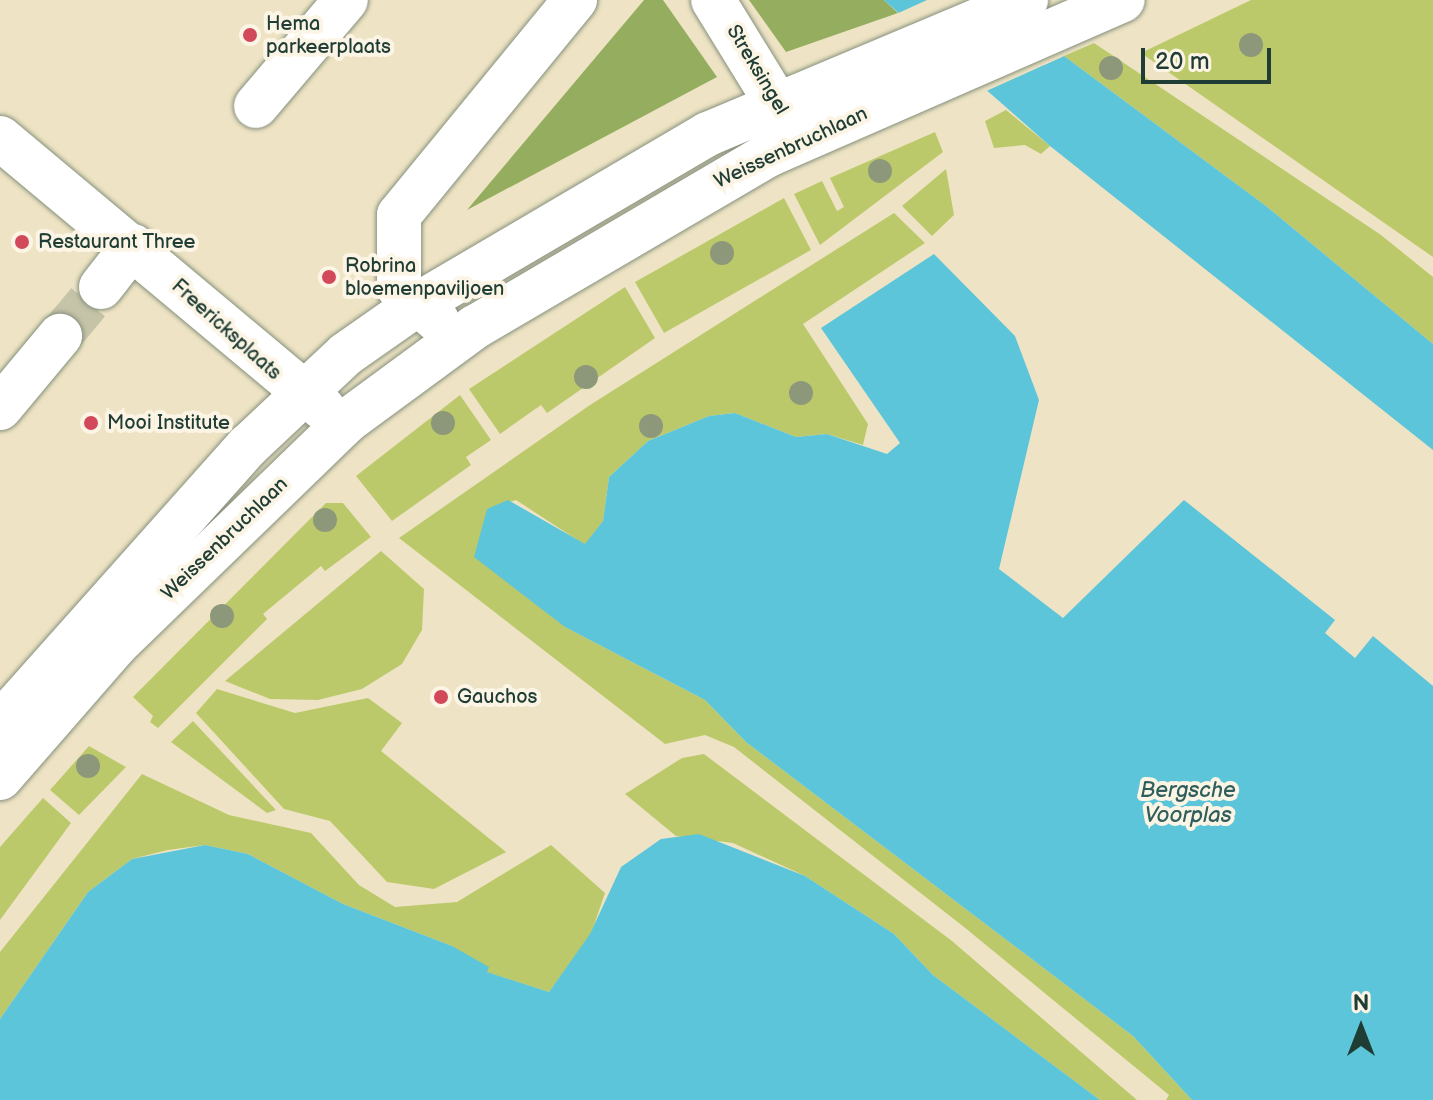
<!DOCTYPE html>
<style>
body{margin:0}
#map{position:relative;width:1433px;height:1100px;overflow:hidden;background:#eee4c5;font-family:"Balsamiq Sans",sans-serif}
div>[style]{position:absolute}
.green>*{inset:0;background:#bcc96b}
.forest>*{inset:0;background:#95ad5f}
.water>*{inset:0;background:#5dc5d9}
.pier>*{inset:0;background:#eee4c5}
.minor-tunnel>*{height:44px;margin-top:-22px;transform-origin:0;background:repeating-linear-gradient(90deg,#c5c3a8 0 44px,transparent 0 66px)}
.roads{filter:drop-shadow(0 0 2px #86907c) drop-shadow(0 0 2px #86907c)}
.minor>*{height:44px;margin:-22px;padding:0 22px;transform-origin:22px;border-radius:22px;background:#fff}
.trees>*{width:24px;height:24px;margin:-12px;border-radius:50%;background:#8d987b}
.dots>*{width:22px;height:22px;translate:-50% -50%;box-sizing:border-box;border:4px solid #fcf5e5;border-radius:50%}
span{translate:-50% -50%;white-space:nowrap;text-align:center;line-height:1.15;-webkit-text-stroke:8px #fcf5e5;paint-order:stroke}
.poi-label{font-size:20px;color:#1f3d34}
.left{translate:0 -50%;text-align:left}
.street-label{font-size:20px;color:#1f3d34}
.water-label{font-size:22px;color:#2e5f5d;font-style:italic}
.north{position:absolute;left:1321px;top:988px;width:80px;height:80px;-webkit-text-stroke:6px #fcf5e5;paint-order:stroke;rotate:0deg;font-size:22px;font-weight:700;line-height:32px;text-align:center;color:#1f3d34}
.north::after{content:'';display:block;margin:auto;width:28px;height:36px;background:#1f3d34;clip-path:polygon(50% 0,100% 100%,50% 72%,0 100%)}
.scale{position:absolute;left:1141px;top:48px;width:130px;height:36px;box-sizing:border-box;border:4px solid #1f3d34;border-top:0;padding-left:10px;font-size:24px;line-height:28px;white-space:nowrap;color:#1f3d34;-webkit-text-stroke:6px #fcf5e5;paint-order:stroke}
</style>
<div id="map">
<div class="green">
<i style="clip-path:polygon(1251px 0,1433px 0,1433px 257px,1141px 53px)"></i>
<i style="clip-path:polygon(1094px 43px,1381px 235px,1433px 277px,1433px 344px,1266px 206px,1064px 56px)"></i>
<i style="clip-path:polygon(1006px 110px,1050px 146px,1041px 154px,1025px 145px,994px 148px,985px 121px)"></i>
<i style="clip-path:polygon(935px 132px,943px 152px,820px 245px,794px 194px,822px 181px,837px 211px,844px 207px,830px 178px)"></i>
<i style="clip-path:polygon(946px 169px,954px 215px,932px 236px,902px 206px)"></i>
<i style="clip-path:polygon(784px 198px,811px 250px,664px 333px,635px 282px)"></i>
<i style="clip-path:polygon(894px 213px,925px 243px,803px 324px,868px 424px,863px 445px,827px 434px,796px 437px,735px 413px,709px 416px,648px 441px,609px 477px,603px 521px,585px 545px,516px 500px,487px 509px,565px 627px,705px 700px,746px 742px,1133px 1036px,1192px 1100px,1166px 1100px,1169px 1095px,964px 927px,734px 747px,705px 735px,665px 744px,399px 538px,590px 405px)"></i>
<i style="clip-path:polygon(625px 287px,655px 338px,547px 413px,541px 405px,500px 434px,469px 389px)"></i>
<i style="clip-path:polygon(460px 395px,491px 440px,466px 457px,471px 465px,392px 521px,356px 476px)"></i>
<i style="clip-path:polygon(326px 503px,343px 503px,371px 537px,325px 571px,321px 566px,263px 614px,267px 619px,158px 728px,150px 722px,153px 716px,133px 697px)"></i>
<i style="clip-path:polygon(381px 551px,424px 589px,422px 630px,402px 664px,362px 689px,318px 700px,270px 699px,225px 681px)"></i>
<i style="clip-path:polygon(217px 689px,295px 713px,368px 698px,402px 723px,381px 751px,506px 852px,434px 889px,387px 882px,330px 821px,284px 809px,196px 713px)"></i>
<i style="clip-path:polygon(193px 721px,276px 810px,267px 813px,171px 742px)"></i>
<i style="clip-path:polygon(89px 746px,126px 767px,79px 815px,50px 790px)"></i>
<i style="clip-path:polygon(704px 754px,952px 941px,1137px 1100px,1100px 1100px,933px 975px,894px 934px,805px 876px,733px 843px,676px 836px,625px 794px,682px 758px)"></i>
<i style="clip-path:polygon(142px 774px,229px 815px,311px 833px,359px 885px,395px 907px,457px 902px,551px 845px,605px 893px,591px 934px,549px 992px,486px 972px,452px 946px,343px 904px,248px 854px,205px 845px,168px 850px,132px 859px,88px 892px,0 1019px,0 952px)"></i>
<i style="clip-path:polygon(43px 798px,71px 823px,0 920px,0 847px)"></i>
</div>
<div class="forest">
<i style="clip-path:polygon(644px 0,663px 0,717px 77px,467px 210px)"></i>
<i style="clip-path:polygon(749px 0,884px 0,898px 13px,786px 52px)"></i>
</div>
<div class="water">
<i style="clip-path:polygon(884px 0,974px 0,1044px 65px,1064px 56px,1266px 206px,1433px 344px,1433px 450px,1050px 146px)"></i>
<i style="clip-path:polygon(934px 254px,1015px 336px,1039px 400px,999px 569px,1063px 618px,1184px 500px,1335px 620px,1325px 633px,1355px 658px,1373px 636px,1433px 686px,1433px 1100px,1192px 1100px,1133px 1036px,746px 742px,705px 700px,565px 627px,474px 557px,487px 509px,508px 500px,585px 544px,603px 521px,609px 477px,648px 441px,709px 416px,735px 413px,796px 437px,827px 434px,887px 454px,900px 443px,821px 328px)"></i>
<i style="clip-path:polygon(699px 834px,805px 876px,894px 934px,933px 975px,1100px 1100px,0 1100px,0 1019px,88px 892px,132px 859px,205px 845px,248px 854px,343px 904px,452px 946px,489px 967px,487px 972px,549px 992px,590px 934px,621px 867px,661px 839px)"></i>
</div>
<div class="pier">
<i style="clip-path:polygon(927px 0,980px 0,1045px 60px,1064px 56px,982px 93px,894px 15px)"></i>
</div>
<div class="minor-tunnel">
<i style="left:60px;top:336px;width:64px;rotate:-50.1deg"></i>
</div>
<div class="roads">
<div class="minor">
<i style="left:713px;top:0;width:147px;rotate:58.4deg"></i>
<i style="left:256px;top:106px;width:139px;rotate:-49.7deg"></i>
<i style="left:0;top:138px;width:421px;rotate:39.9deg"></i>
<i style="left:101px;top:287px;width:52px;rotate:-52deg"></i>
<i style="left:437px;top:320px;width:50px;rotate:-139.9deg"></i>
<i style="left:399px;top:288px;width:73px;rotate:-90deg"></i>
<i style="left:399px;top:215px;width:278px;rotate:-50.7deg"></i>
<i style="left:0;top:408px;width:94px;rotate:-50.2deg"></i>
<i style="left:0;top:724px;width:373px;rotate:-48.3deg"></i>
<i style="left:248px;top:446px;width:134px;rotate:-43.2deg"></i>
<i style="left:346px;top:354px;width:82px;rotate:-35deg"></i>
<i style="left:413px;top:307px;width:342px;rotate:-30.4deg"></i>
<i style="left:708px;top:134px;width:345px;rotate:-22.8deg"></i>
<i style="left:0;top:778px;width:178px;rotate:-48.9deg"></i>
<i style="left:117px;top:644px;width:320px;rotate:-44.1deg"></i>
<i style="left:347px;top:421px;width:159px;rotate:-36.3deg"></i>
<i style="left:475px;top:327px;width:340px;rotate:-30.4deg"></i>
<i style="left:768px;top:155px;width:387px;rotate:-23.6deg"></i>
</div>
</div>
<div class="trees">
<i style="left:1251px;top:45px"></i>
<i style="left:1111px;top:68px"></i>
<i style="left:880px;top:171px"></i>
<i style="left:722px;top:253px"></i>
<i style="left:586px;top:377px"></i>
<i style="left:801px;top:393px"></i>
<i style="left:443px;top:423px"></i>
<i style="left:651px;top:426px"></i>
<i style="left:325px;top:520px"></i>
<i style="left:222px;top:616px"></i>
<i style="left:88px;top:766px"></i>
</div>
<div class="dots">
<i style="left:250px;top:35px;background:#d1495b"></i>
<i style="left:22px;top:242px;background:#d1495b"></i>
<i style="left:329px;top:277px;background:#d1495b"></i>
<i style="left:91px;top:423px;background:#d1495b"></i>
<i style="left:441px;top:697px;background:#d1495b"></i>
</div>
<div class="poi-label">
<span class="left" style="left:266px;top:36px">Hema<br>parkeerplaats</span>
<span class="left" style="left:38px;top:242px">Restaurant Three</span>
<span class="left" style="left:345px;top:278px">Robrina<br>bloemenpaviljoen</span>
<span class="left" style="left:107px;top:423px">Mooi Institute</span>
<span class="left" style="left:457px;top:697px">Gauchos</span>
</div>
<div class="street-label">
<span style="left:757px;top:70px;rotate:59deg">Streksingel</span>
<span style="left:791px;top:148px;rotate:-25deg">Weissenbruchlaan</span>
<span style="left:226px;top:330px;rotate:42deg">Freericksplaats</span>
<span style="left:225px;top:539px;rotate:-44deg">Weissenbruchlaan</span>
</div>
<div class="water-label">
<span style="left:1188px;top:803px">Bergsche<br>Voorplas</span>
</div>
<div class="north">N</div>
<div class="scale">20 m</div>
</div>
